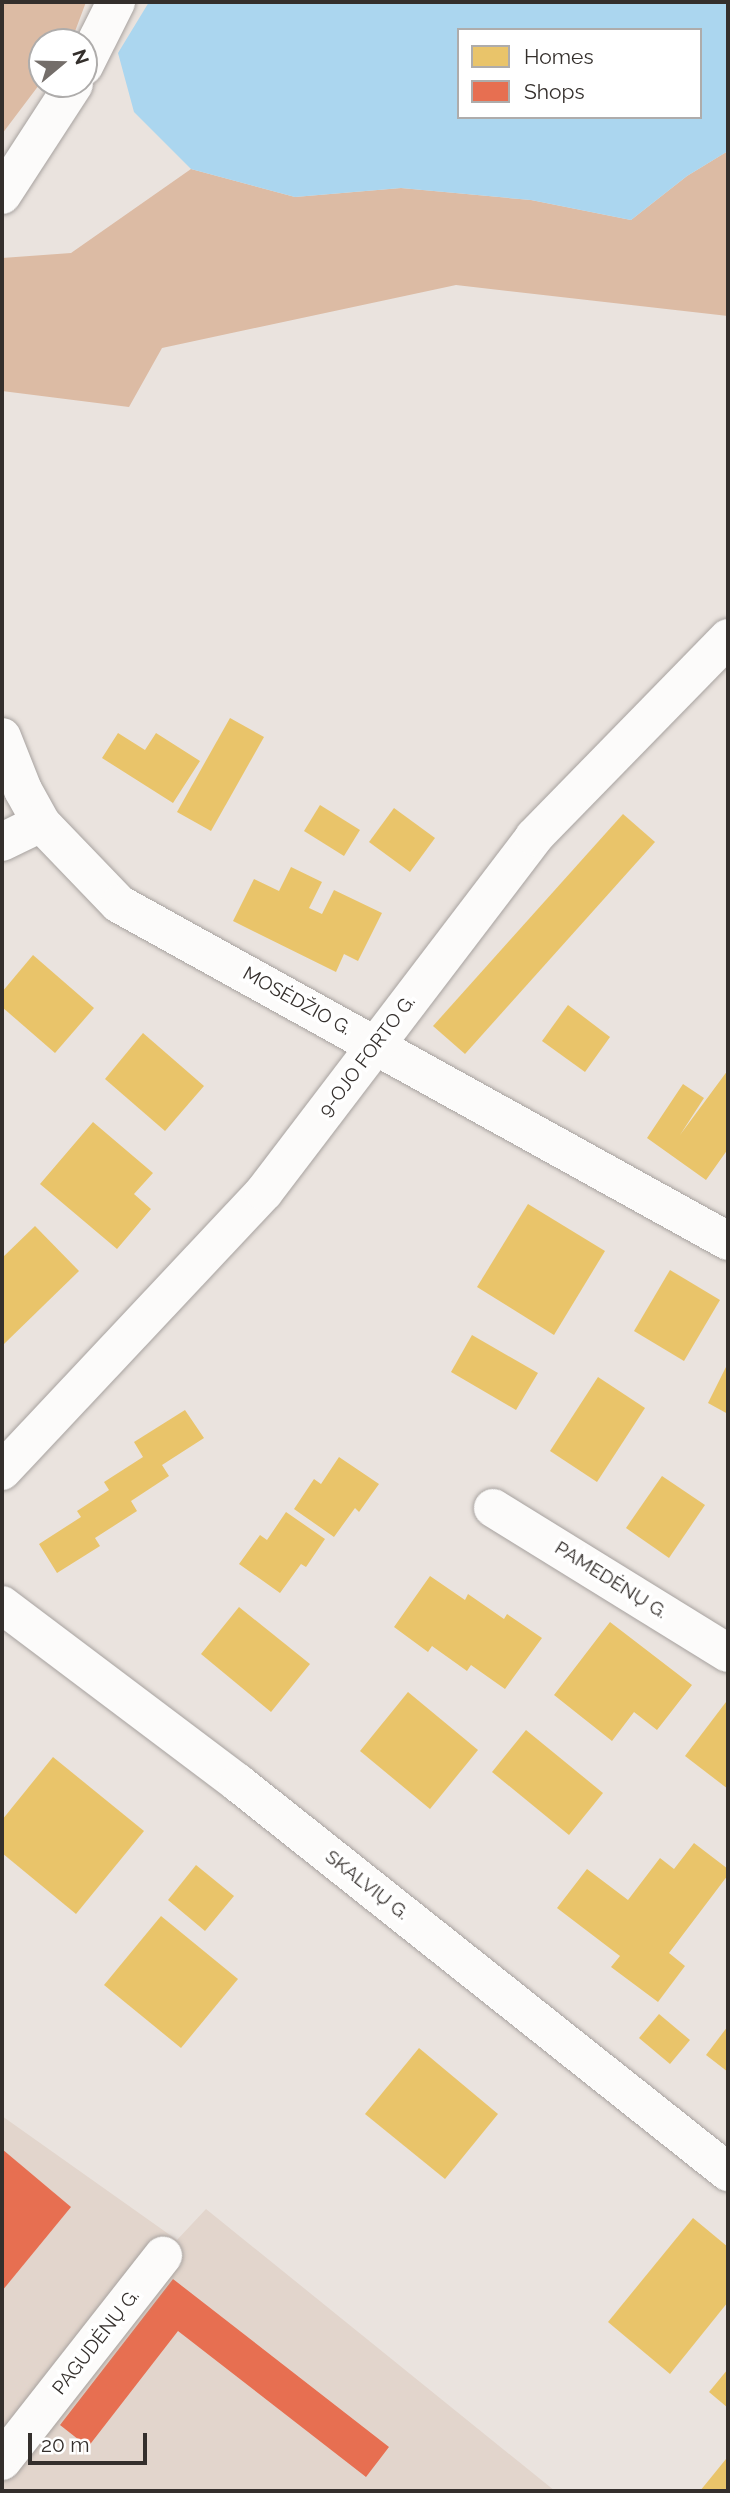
<!DOCTYPE html>
<meta charset="utf-8">
<style>
body{margin:0}
#map{position:relative;width:730px;height:2493px;overflow:hidden;background:#eae3de;font-family:Raleway,sans-serif}
div>[style]{position:absolute}
.built>*{inset:0;background:#e2d5cc}
.forest>*{inset:0;background:#dcbba4}
.water>*{inset:0;background:#abd6ef}
.homes>*{inset:0;background:#e9c46a}
.shops>*{inset:0;background:#e76f51}
.roads{filter:drop-shadow(0 0 2px #a7a29f) drop-shadow(0 0 2px #a7a29f)}
.street>*{height:38px;margin:-19px;padding:0 19px;transform-origin:19px;border-radius:19px;background:#fcfbfa}
.secondary>*{height:38px;margin:-19px;padding:0 19px;transform-origin:19px;border-radius:19px;background:#fcfbfa}
span{translate:-50% -50%;white-space:nowrap;text-align:center;line-height:1.15;-webkit-text-stroke:7px #fff;paint-order:stroke}
.street-label{font-size:19px;color:#342f2c}
.frame{position:absolute;inset:0;border:4px solid #342f2c;pointer-events:none}
.legend{position:absolute;left:457px;top:28px;width:245px;height:91px;box-sizing:border-box;background:#fff;border:2px solid #aeacab;margin:0;padding:9px 12px;list-style:none;font-size:21px;color:#342f2c}
.legend li{display:flex;align-items:center;gap:14px;height:35px}
.legend b{width:35px;border:2px solid #aeacab}
.north{position:absolute;left:28px;top:28px;width:70px;height:70px;box-sizing:border-box;background:#fff;border:2px solid #aeacab;border-radius:50%;rotate:71deg;font-size:19px;font-weight:700;line-height:28px;text-align:center;color:#342f2c}
.north::after{content:'';display:block;margin:auto;width:24px;height:32px;background:#746e6a;clip-path:polygon(50% 0,100% 100%,50% 72%,0 100%)}
.scale{position:absolute;left:28px;top:2433px;width:119px;height:32px;box-sizing:border-box;border:4px solid #342f2c;border-top:0;padding-left:9px;font-size:21px;line-height:24px;white-space:nowrap;color:#342f2c;-webkit-text-stroke:5px #fff;paint-order:stroke}
</style>
<div id="map">
<div class="built">
<i style="clip-path:polygon(2px 2116px,177px 2240px,206px 2209px,555px 2491px,2px 2491px)"></i>
</div>
<div class="forest">
<i style="clip-path:polygon(2px 2px,86px 2px,71px 42px,42px 42px,42px 81px,2px 134px)"></i>
<i style="clip-path:polygon(728px 151px,728px 316px,456px 285px,162px 348px,129px 407px,2px 391px,2px 258px,71px 253px,191px 169px,295px 197px,401px 188px,531px 200px,631px 220px,687px 176px)"></i>
</div>
<div class="water">
<i style="clip-path:polygon(evenodd,149px 2px,728px 2px,728px 151px,687px 176px,631px 220px,531px 200px,401px 188px,295px 197px,191px 169px,134px 112px,118px 53px,149px 2px,459px 30px,700px 30px,700px 117px,459px 117px,459px 30px)"></i>
</div>
<div class="homes">
<i style="clip-path:polygon(230px 718px,264px 737px,211px 831px,177px 812px)"></i>
<i style="clip-path:polygon(118px 733px,145px 750px,156px 733px,200px 761px,173px 803px,102px 758px)"></i>
<i style="clip-path:polygon(320px 805px,360px 830px,344px 856px,304px 831px)"></i>
<i style="clip-path:polygon(394px 808px,435px 838px,410px 872px,369px 842px)"></i>
<i style="clip-path:polygon(623px 814px,655px 842px,465px 1054px,433px 1026px)"></i>
<i style="clip-path:polygon(291px 867px,322px 882px,309px 908px,322px 914px,334px 890px,382px 913px,358px 961px,344px 954px,336px 972px,233px 921px,254px 879px,279px 891px)"></i>
<i style="clip-path:polygon(33px 955px,94px 1008px,55px 1053px,2px 1007px,2px 992px)"></i>
<i style="clip-path:polygon(568px 1005px,610px 1037px,585px 1072px,542px 1041px)"></i>
<i style="clip-path:polygon(143px 1033px,204px 1086px,165px 1131px,105px 1079px)"></i>
<i style="clip-path:polygon(728px 1070px,728px 1149px,706px 1180px,647px 1138px,683px 1084px,704px 1098px,680px 1135px)"></i>
<i style="clip-path:polygon(93px 1122px,153px 1173px,134px 1194px,151px 1209px,117px 1249px,40px 1184px)"></i>
<i style="clip-path:polygon(528px 1204px,605px 1251px,554px 1335px,477px 1287px)"></i>
<i style="clip-path:polygon(35px 1226px,79px 1271px,4px 1344px,2px 1342px,2px 1258px)"></i>
<i style="clip-path:polygon(670px 1270px,720px 1300px,684px 1361px,634px 1331px)"></i>
<i style="clip-path:polygon(472px 1335px,538px 1373px,516px 1410px,451px 1372px)"></i>
<i style="clip-path:polygon(728px 1363px,728px 1414px,708px 1403px)"></i>
<i style="clip-path:polygon(598px 1377px,645px 1408px,597px 1482px,550px 1451px)"></i>
<i style="clip-path:polygon(185px 1410px,204px 1438px,162px 1465px,169px 1476px,131px 1501px,137px 1511px,95px 1538px,100px 1546px,57px 1573px,39px 1544px,81px 1517px,77px 1511px,109px 1490px,104px 1482px,143px 1457px,134px 1442px)"></i>
<i style="clip-path:polygon(339px 1457px,379px 1484px,359px 1512px,355px 1508px,334px 1537px,294px 1509px,314px 1479px,321px 1484px)"></i>
<i style="clip-path:polygon(662px 1476px,705px 1505px,669px 1558px,626px 1528px)"></i>
<i style="clip-path:polygon(286px 1512px,325px 1539px,306px 1567px,301px 1564px,280px 1593px,239px 1564px,260px 1535px,267px 1540px)"></i>
<i style="clip-path:polygon(430px 1576px,465px 1600px,468px 1594px,504px 1619px,507px 1614px,542px 1638px,505px 1689px,471px 1665px,467px 1671px,432px 1646px,428px 1652px,394px 1627px)"></i>
<i style="clip-path:polygon(239px 1607px,310px 1664px,271px 1712px,201px 1654px)"></i>
<i style="clip-path:polygon(610px 1622px,692px 1685px,657px 1730px,634px 1712px,612px 1741px,554px 1695px)"></i>
<i style="clip-path:polygon(408px 1692px,478px 1750px,430px 1809px,360px 1751px)"></i>
<i style="clip-path:polygon(726px 1702px,728px 1704px,728px 1789px,685px 1756px)"></i>
<i style="clip-path:polygon(526px 1730px,603px 1793px,569px 1835px,492px 1772px)"></i>
<i style="clip-path:polygon(53px 1757px,144px 1831px,76px 1914px,2px 1853px,2px 1820px)"></i>
<i style="clip-path:polygon(694px 1843px,728px 1869px,728px 1875px,669px 1953px,685px 1966px,658px 2002px,611px 1967px,620px 1956px,557px 1908px,587px 1869px,628px 1900px,660px 1858px,674px 1869px)"></i>
<i style="clip-path:polygon(196px 1865px,234px 1896px,205px 1931px,168px 1900px)"></i>
<i style="clip-path:polygon(161px 1916px,238px 1979px,181px 2048px,104px 1985px)"></i>
<i style="clip-path:polygon(659px 2014px,690px 2040px,670px 2064px,639px 2038px)"></i>
<i style="clip-path:polygon(728px 2026px,728px 2072px,706px 2055px)"></i>
<i style="clip-path:polygon(419px 2048px,498px 2114px,445px 2179px,365px 2114px)"></i>
<i style="clip-path:polygon(693px 2218px,728px 2247px,728px 2302px,670px 2374px,608px 2322px)"></i>
<i style="clip-path:polygon(728px 2369px,728px 2408px,709px 2392px)"></i>
<i style="clip-path:polygon(726px 2459px,728px 2491px,700px 2491px)"></i>
</div>
<div class="shops">
<i style="clip-path:polygon(2px 2149px,71px 2207px,2px 2291px)"></i>
<i style="clip-path:polygon(173px 2279px,389px 2447px,366px 2477px,178px 2331px,88px 2447px,60px 2425px)"></i>
</div>
<div class="roads">
<div class="street">
<i style="left:84px;top:66px;width:72px;rotate:-63.4deg"></i>
<i style="left:2px;top:195px;width:132px;rotate:-57deg"></i>
<i style="left:2px;top:737px;width:57px;rotate:68.4deg"></i>
<i style="left:23px;top:790px;width:38px;rotate:61deg"></i>
<i style="left:41px;top:823px;width:112px;rotate:46.1deg"></i>
<i style="left:119px;top:904px;width:696px;rotate:28.96deg"></i>
<i style="left:2px;top:842px;width:43px;rotate:-26deg"></i>
<i style="left:493px;top:1508px;width:276px;rotate:31.7deg"></i>
<i style="left:2px;top:1605px;width:296px;rotate:37deg"></i>
<i style="left:238px;top:1783px;width:626px;rotate:38.45deg"></i>
<i style="left:2px;top:2461px;width:261px;rotate:-51.9deg"></i>
</div>
<div class="secondary">
<i style="left:2px;top:1471px;width:383px;rotate:-46.8deg"></i>
<i style="left:264px;top:1192px;width:446px;rotate:-52.7deg"></i>
<i style="left:534px;top:837px;width:278px;rotate:-45.7deg"></i>
</div>
</div>
<div class="street-label">
<span style="left:297px;top:1001px;rotate:29deg">MOSĖDŽIO G.</span>
<span style="left:367px;top:1056px;rotate:-53deg">9-OJO FORTO G.</span>
<span style="left:611px;top:1580px;rotate:32deg">PAMEDĖNŲ G.</span>
<span style="left:367px;top:1885px;rotate:38deg">SKALVIŲ G.</span>
<span style="left:96px;top:2342px;rotate:-52deg">PAGUDĖNŲ G.</span>
</div>
<div class="frame"></div>
<ul class="legend">
<li><b style="height:19px;background:#e9c46a"></b>Homes</li>
<li><b style="height:19px;background:#e76f51"></b>Shops</li>
</ul>
<div class="north">N</div>
<div class="scale">20 m</div>
</div>
